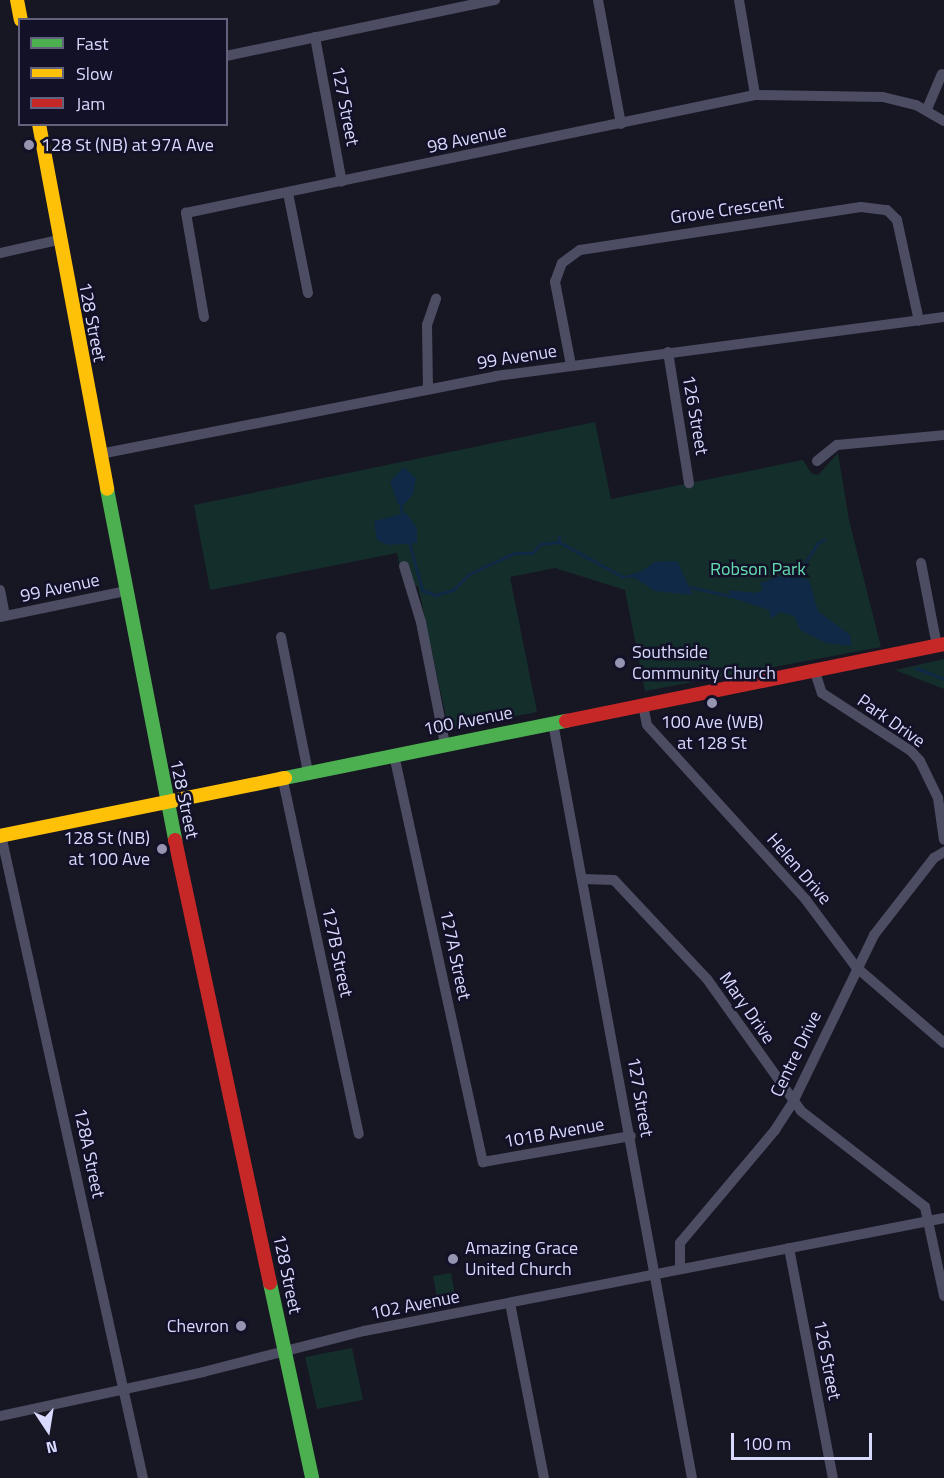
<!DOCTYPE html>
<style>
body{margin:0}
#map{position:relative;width:944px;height:1478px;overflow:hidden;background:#171623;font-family:"Titillium Web",sans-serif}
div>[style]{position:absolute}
.green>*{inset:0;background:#142e2c}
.water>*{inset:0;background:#0f2946}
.stream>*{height:3px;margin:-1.5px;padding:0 1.5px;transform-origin:1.5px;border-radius:1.5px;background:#0f2946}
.street>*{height:10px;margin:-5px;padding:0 5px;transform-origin:5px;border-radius:5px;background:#4c4d63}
.fast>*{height:14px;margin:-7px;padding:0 7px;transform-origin:7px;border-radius:7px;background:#4caf50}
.slow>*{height:14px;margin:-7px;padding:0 7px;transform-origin:7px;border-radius:7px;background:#ffc107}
.jam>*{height:14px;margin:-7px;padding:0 7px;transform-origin:7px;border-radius:7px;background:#c62828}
.dots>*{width:16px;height:16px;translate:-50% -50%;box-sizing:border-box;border:3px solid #121128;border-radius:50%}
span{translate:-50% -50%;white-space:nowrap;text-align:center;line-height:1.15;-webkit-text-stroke:5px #121128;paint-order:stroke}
.street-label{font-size:18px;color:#d9d9fe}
.poi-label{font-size:18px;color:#d9d9fe}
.left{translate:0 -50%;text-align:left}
.right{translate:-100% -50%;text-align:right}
.park-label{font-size:18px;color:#65ddb1}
.legend{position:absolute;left:18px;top:18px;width:210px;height:108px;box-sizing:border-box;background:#121128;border:2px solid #62617e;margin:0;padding:8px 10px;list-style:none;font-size:18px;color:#d9d9fe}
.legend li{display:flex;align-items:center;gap:12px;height:30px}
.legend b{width:30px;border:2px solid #62617e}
.north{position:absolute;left:18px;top:1400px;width:60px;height:60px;-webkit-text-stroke:4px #121128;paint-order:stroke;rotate:168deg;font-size:16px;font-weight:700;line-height:24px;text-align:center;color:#d9d9fe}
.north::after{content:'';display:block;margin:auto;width:21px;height:27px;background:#d9d9fe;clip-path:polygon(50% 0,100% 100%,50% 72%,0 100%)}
.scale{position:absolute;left:731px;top:1433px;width:141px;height:27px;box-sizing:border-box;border:3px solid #d9d9fe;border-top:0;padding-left:8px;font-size:18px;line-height:21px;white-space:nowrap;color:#d9d9fe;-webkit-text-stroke:4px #121128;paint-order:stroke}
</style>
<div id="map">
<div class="green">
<i style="clip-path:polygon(595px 422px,611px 499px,803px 460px,811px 473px,818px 475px,838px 453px,849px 520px,881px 647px,645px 691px,625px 590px,555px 568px,510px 577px,537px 712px,454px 728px,447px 722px,418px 586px,405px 588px,397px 553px,210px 590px,194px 505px)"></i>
<i style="clip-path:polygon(944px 659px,944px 689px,895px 670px)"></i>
<i style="clip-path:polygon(451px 1273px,455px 1295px,443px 1300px,437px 1298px,433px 1276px)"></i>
<i style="clip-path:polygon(352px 1348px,363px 1400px,317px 1409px,305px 1357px)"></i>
</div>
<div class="water">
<i style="clip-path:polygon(404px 467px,416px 478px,413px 494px,404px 505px,398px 504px,390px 482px)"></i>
<i style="clip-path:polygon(406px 513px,417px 528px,417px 543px,388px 545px,377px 540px,374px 521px)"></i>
<i style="clip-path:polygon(677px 561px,693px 595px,655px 591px,635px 578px,620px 577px,640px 572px,655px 562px)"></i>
<i style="clip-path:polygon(786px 574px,809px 580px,818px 611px,850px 635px,852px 646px,826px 643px,800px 630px,794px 616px,780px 612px,771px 619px,769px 610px,730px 597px,729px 590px,756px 593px,763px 589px,760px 583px)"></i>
</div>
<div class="stream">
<i style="left:400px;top:501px;width:15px;rotate:82deg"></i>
<i style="left:409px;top:542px;width:50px;rotate:74.8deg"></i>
<i style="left:422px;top:590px;width:14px;rotate:21deg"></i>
<i style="left:435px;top:595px;width:19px;rotate:-16deg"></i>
<i style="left:453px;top:590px;width:23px;rotate:-45deg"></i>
<i style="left:469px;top:574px;width:50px;rotate:-25deg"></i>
<i style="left:514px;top:553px;width:18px"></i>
<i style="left:532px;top:553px;width:12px;rotate:-48deg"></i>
<i style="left:540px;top:544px;width:19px;rotate:-6deg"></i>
<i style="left:559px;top:542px;width:6px;rotate:-90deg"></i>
<i style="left:559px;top:542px;width:73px;rotate:28.7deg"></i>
<i style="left:797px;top:575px;width:38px;rotate:-57deg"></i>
<i style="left:818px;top:543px;width:8px;rotate:-30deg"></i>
<i style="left:690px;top:587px;width:41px;rotate:12.7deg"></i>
<i style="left:916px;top:668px;width:30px;rotate:21deg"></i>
</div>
<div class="street">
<i style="left:598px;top:0;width:126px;rotate:79.5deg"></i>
<i style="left:739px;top:0;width:96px;rotate:80.4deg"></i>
<i style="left:315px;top:37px;width:147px;rotate:79.5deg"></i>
<i style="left:226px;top:56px;width:275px;rotate:-11.8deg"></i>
<i style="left:927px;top:109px;width:38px;rotate:-67deg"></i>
<i style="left:288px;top:193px;width:102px;rotate:78.7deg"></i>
<i style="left:0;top:253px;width:59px;rotate:-12.6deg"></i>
<i style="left:204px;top:317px;width:106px;rotate:-99.8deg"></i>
<i style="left:186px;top:213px;width:581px;rotate:-11.72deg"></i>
<i style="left:755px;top:95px;width:128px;rotate:0.9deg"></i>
<i style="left:883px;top:97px;width:34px;rotate:14deg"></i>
<i style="left:916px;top:105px;width:32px;rotate:30deg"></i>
<i style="left:668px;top:352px;width:133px;rotate:80.9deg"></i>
<i style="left:571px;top:365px;width:85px;rotate:-100.9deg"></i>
<i style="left:555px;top:282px;width:20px;rotate:-70deg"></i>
<i style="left:562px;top:263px;width:22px;rotate:-36deg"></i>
<i style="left:580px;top:250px;width:284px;rotate:-8.7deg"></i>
<i style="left:861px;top:207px;width:26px;rotate:7deg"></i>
<i style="left:887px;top:210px;width:14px;rotate:45deg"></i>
<i style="left:897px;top:220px;width:103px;rotate:77.7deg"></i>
<i style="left:428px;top:389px;width:64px;rotate:-90.9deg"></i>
<i style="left:427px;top:325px;width:28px;rotate:-71deg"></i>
<i style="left:100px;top:454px;width:404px;rotate:-11.1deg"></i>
<i style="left:496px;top:376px;width:452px;rotate:-7.5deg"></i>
<i style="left:817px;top:461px;width:26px;rotate:-39deg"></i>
<i style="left:837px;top:445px;width:107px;rotate:-5.3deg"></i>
<i style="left:921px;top:563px;width:85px;rotate:79.1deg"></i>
<i style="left:404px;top:566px;width:59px;rotate:73.1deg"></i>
<i style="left:421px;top:622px;width:124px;rotate:78.9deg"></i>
<i style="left:0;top:590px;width:26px;rotate:79deg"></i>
<i style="left:0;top:617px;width:129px;rotate:-11.7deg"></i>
<i style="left:281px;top:637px;width:138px;rotate:78.7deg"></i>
<i style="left:815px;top:672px;width:22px;rotate:72deg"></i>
<i style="left:822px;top:693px;width:106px;rotate:33.1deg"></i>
<i style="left:911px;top:751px;width:13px;rotate:48deg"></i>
<i style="left:920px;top:761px;width:41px;rotate:64.1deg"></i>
<i style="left:938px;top:798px;width:42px;rotate:81.9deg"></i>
<i style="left:643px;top:705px;width:20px;rotate:79deg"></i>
<i style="left:647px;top:725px;width:236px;rotate:47.7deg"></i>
<i style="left:806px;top:900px;width:84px;rotate:53.3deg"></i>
<i style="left:856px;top:967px;width:116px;rotate:40.8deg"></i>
<i style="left:553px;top:723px;width:768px;rotate:79.57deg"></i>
<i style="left:394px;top:755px;width:417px;rotate:77.7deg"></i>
<i style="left:483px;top:1162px;width:150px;rotate:-10deg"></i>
<i style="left:282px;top:776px;width:366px;rotate:77.9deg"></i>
<i style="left:1px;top:835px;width:658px;rotate:77.55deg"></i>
<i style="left:582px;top:879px;width:32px;rotate:2deg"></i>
<i style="left:614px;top:880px;width:136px;rotate:46.8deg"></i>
<i style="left:707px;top:979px;width:162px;rotate:54.5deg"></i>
<i style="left:801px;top:1111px;width:157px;rotate:37.7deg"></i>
<i style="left:925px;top:1207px;width:91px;rotate:77.9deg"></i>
<i style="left:789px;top:1248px;width:234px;rotate:79.2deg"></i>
<i style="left:680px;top:1269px;width:26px;rotate:-90deg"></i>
<i style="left:680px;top:1243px;width:148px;rotate:-49.9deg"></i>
<i style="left:775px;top:1130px;width:33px;rotate:-57deg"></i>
<i style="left:793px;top:1102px;width:186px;rotate:-64.1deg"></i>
<i style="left:874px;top:935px;width:98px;rotate:-52.1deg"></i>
<i style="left:934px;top:858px;width:12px;rotate:-31deg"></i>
<i style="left:510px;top:1303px;width:178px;rotate:79deg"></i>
<i style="left:0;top:1416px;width:208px;rotate:-12.2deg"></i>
<i style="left:203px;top:1372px;width:166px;rotate:-14.3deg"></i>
<i style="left:364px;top:1331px;width:591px;rotate:-11.02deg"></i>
</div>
<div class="fast">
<i style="left:107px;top:489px;width:358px;rotate:79deg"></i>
<i style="left:285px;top:778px;width:287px;rotate:-11.5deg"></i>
<i style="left:270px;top:1283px;width:199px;rotate:77.8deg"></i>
</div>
<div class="slow">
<i style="left:17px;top:0;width:20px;rotate:79deg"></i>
<i style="left:39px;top:124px;width:371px;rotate:79.4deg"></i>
<i style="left:0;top:836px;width:291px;rotate:-11.5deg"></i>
</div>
<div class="jam">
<i style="left:566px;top:721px;width:386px;rotate:-11.5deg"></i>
<i style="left:175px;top:840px;width:453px;rotate:77.9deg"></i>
</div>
<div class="dots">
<i style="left:29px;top:145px;background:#9595b1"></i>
<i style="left:620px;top:663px;background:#9595b1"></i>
<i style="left:712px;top:703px;background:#9595b1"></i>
<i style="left:162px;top:849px;background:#9595b1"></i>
<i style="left:453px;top:1259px;background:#9595b1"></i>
<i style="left:241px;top:1326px;background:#9595b1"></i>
</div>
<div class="street-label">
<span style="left:345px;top:106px;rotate:79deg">127 Street</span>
<span style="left:467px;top:139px;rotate:-12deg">98 Avenue</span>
<span style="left:727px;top:210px;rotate:-8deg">Grove Crescent</span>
<span style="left:92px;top:322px;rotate:79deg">128 Street</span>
<span style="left:517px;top:357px;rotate:-9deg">99 Avenue</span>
<span style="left:695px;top:415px;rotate:80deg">126 Street</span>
<span style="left:60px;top:588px;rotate:-12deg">99 Avenue</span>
<span style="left:468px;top:721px;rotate:-11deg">100 Avenue</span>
<span style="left:891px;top:721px;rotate:35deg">Park Drive</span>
<span style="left:184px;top:799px;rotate:78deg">128 Street</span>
<span style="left:799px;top:869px;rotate:49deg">Helen Drive</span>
<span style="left:337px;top:952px;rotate:78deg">127B Street</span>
<span style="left:455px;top:955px;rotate:78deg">127A Street</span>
<span style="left:747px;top:1008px;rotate:55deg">Mary Drive</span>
<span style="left:796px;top:1054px;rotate:-64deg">Centre Drive</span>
<span style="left:640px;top:1097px;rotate:80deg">127 Street</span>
<span style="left:554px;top:1133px;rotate:-10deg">101B Avenue</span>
<span style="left:89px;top:1153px;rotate:78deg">128A Street</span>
<span style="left:287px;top:1274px;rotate:78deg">128 Street</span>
<span style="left:415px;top:1305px;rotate:-11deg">102 Avenue</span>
<span style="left:827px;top:1360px;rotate:79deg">126 Street</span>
</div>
<div class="poi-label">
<span class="left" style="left:41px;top:145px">128 St (NB) at 97A Ave</span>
<span class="left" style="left:632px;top:663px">Southside<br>Community Church</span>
<span style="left:712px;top:733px">100 Ave (WB)<br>at 128 St</span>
<span class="right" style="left:150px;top:849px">128 St (NB)<br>at 100 Ave</span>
<span class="left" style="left:465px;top:1259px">Amazing Grace<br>United Church</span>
<span class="right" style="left:229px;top:1326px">Chevron</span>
</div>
<div class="park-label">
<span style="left:758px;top:569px">Robson Park</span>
</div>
<ul class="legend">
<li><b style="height:8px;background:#4caf50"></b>Fast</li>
<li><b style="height:8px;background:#ffc107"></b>Slow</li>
<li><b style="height:8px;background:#c62828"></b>Jam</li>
</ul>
<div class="north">N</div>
<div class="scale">100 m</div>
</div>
